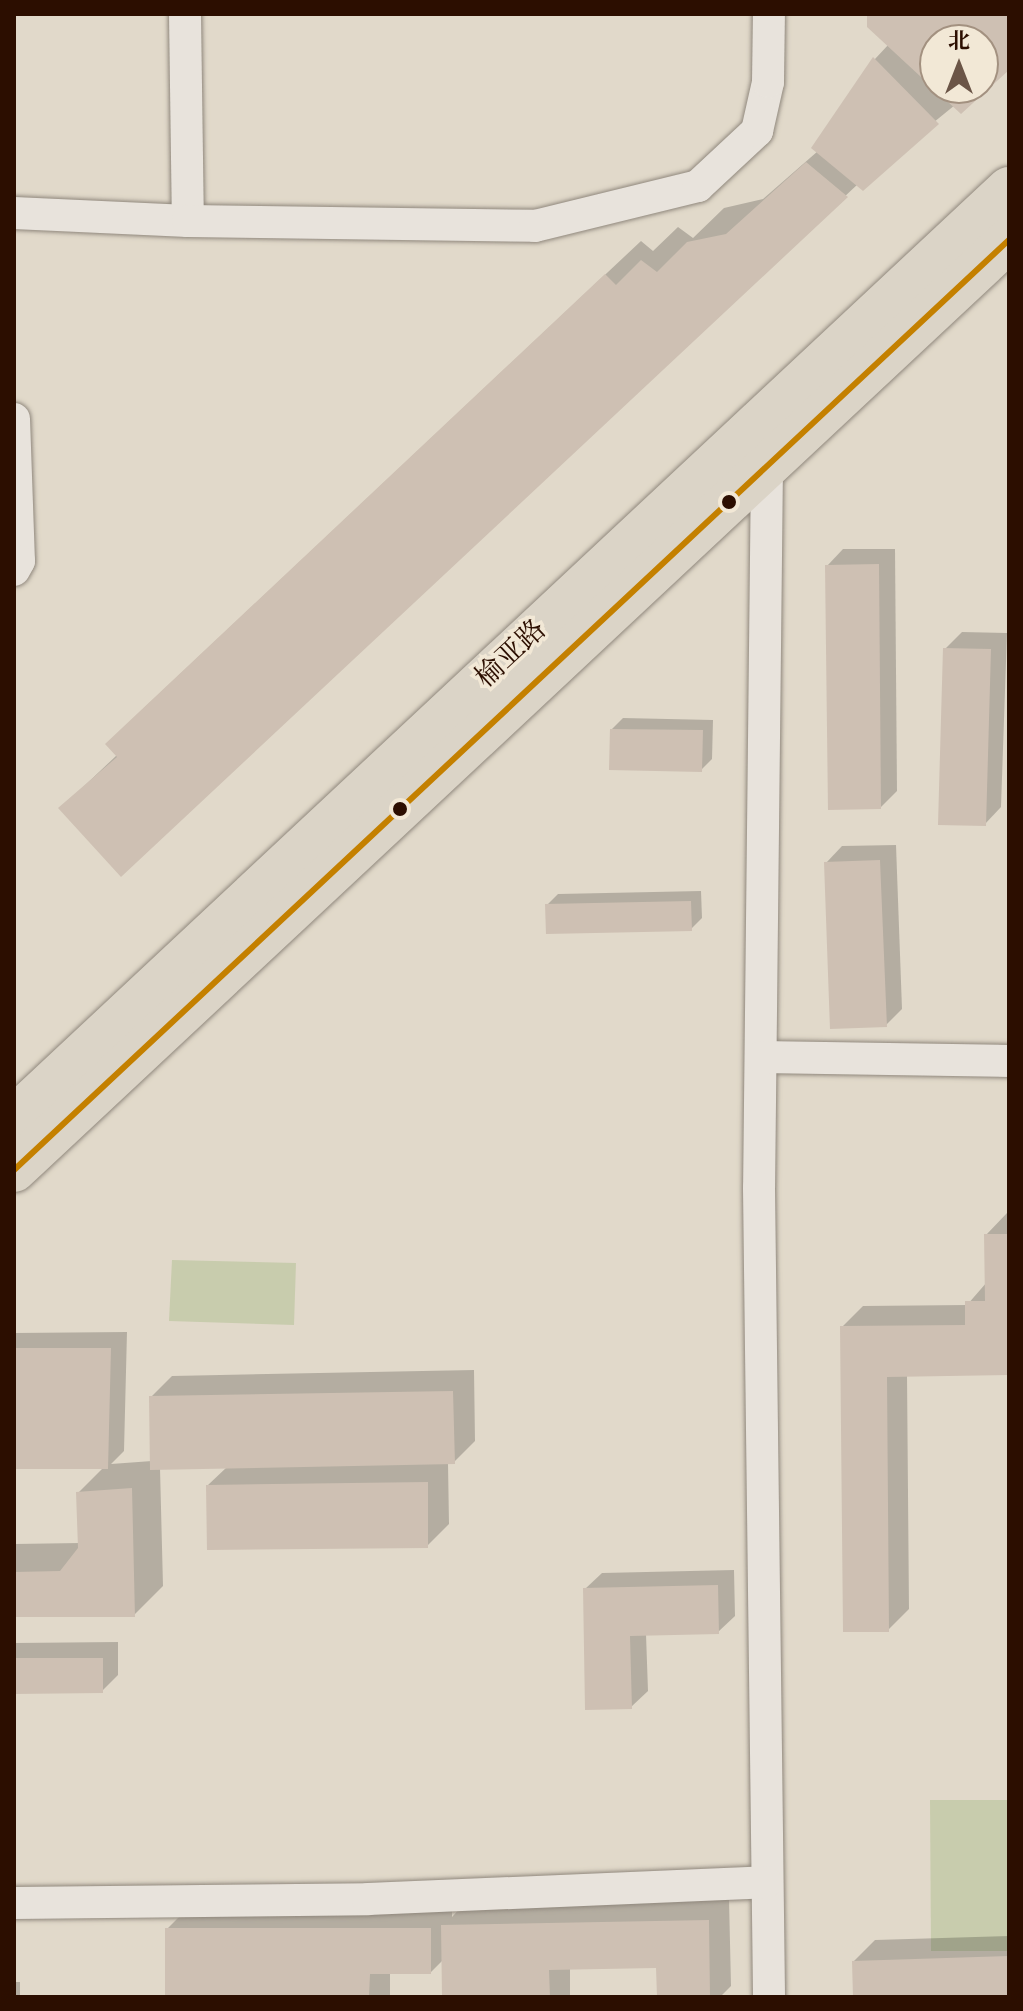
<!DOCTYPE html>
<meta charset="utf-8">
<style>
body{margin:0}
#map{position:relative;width:1023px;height:2011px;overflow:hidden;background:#e1d9ca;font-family:"IM FELL DW Pica","Noto Serif SC",serif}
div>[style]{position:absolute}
.green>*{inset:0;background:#c8ccad}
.shadow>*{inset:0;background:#0003}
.building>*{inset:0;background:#cec0b3}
.roads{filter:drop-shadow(0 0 2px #90887d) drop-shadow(0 0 2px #90887d)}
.minor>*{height:32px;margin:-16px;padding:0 16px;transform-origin:16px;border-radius:16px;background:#e8e3dc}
.highway>*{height:44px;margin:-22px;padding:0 22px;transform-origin:22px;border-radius:22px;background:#dbd4c7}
.bus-1>*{height:6px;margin:-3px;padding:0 3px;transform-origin:3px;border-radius:3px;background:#c48000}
.dots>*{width:22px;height:22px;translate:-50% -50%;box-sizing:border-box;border:4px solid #f2e8d6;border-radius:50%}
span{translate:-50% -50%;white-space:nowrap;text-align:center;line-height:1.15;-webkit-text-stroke:7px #f2e8d6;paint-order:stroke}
.street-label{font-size:28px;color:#2c0e00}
.frame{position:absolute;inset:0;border:16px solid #2c0e00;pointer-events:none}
.north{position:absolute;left:919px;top:24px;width:80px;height:80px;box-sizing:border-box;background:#f2e8d6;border:2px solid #a39180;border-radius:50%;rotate:0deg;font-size:22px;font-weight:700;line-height:32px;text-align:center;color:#2c0e00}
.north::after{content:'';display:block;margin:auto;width:28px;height:36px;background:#6b5547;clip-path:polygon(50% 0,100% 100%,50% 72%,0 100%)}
</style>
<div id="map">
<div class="green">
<i style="clip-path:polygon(172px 1260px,296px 1263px,294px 1325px,169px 1321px)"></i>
<i style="clip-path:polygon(930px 1800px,1009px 1800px,1009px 1951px,931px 1951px)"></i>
</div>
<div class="shadow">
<i style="clip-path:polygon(evenodd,869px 14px,1009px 14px,1009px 68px,961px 111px,955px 105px,858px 184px,121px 874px,61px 808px,117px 755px,143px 709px,641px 241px,653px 251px,678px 227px,693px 238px,724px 208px,763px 199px,818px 151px,814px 148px,875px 59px,889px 44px,869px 14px,935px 40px,983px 40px,983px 88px,935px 88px,935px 40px)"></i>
<i style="clip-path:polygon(843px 549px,895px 549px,897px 791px,881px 807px,827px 566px)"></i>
<i style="clip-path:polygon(962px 632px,1007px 633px,1001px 807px,985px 824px,945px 649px)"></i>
<i style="clip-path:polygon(623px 718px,713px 720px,712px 759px,701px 770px,612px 729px)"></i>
<i style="clip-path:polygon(896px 845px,902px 1009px,886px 1025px,826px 863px,842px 846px)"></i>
<i style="clip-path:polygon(701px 891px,702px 918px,691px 929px,547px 905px,558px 894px)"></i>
<i style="clip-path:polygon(1007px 1213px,1009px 1373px,907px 1374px,909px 1609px,888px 1630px,842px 1327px,863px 1306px,967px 1305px,987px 1282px,986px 1235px)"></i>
<i style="clip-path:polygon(127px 1332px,124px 1451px,111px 1464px,152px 1461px,151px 1397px,172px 1376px,474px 1370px,475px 1441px,454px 1462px,448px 1463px,449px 1524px,427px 1546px,208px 1485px,227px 1467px,160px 1468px,163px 1586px,134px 1615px,14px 1615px,14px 1544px,80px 1543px,78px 1493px,104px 1467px,14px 1467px,14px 1333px)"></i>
<i style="clip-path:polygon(734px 1570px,735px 1616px,718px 1632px,646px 1634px,648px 1691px,631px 1707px,585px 1589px,602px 1573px)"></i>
<i style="clip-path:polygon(118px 1642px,118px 1675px,102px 1691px,14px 1692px,14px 1643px)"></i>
<i style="clip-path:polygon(729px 1899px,731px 1986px,720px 1997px,659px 1997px,658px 1966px,570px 1967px,570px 1997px,444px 1997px,444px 1959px,431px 1972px,390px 1972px,390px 1997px,167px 1997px,167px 1929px,188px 1908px,452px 1908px,452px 1917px,464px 1904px)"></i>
<i style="clip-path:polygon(1009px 1936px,1009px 1997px,855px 1997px,854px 1961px,875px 1940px)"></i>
<i style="clip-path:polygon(14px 1982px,20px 1982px,20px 1997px,14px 1997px)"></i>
</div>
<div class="building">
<i style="clip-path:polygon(evenodd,867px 14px,1009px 14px,1009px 70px,961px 114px,867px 27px,867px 14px,935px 40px,983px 40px,983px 88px,935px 88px,935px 40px)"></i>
<i style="clip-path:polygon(873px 57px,939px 124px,863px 191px,811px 148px)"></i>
<i style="clip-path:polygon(806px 162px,848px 197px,121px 877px,58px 808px,117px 757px,105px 744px,605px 274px,616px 285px,641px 260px,657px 272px,687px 242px,726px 234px)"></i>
<i style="clip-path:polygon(879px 564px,881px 809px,828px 810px,825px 565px)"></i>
<i style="clip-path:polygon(943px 648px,991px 649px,986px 826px,938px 825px)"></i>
<i style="clip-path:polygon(610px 729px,703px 730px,702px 772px,609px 770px)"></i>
<i style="clip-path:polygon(880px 860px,887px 1027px,830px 1029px,824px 862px)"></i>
<i style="clip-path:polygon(691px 901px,692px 931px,546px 934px,545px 904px)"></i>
<i style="clip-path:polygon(984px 1234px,1009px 1234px,1009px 1375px,887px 1377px,889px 1632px,843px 1632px,840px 1326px,965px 1325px,965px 1301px,985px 1301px)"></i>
<i style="clip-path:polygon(14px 1348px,111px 1348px,108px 1469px,14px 1469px)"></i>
<i style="clip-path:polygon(453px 1391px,455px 1464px,150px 1470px,149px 1396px)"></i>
<i style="clip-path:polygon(428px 1482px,428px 1548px,207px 1550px,206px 1485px)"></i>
<i style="clip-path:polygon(132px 1488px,135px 1617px,14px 1617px,14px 1572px,60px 1571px,78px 1548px,76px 1492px)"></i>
<i style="clip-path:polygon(718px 1585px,719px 1634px,630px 1636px,632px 1709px,585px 1710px,583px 1588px)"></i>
<i style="clip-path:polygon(14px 1658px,103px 1658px,103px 1693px,14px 1694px)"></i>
<i style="clip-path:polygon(709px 1920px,710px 1997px,657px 1997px,656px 1968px,549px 1970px,550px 1997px,442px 1997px,441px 1925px)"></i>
<i style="clip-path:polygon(165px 1928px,431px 1928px,431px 1974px,370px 1974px,369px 1997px,165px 1997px)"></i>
<i style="clip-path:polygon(1009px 1956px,1009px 1997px,853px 1997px,852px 1961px)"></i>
</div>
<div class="roads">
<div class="minor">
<i style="left:185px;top:14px;width:207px;rotate:89.2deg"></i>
<i style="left:14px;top:213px;width:174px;rotate:2.6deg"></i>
<i style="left:188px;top:221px;width:347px;rotate:0.8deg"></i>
<i style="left:535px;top:226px;width:168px;rotate:-13.8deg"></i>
<i style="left:698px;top:186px;width:81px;rotate:-43deg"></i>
<i style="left:757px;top:131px;width:50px;rotate:-77.3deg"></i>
<i style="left:768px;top:82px;width:68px;rotate:-89.2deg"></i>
<i style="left:14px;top:419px;width:142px;rotate:88deg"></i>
<i style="left:19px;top:561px;width:10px;rotate:119deg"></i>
<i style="left:767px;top:466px;width:722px;rotate:90.63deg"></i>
<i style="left:759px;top:1188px;width:809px;rotate:89.29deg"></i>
<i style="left:761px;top:1057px;width:248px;rotate:0.9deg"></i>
<i style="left:14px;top:1903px;width:354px;rotate:-0.6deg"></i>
<i style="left:368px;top:1899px;width:398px;rotate:-2.4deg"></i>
</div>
<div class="highway">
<i style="left:14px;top:1118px;width:1361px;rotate:-43.04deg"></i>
<i style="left:14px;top:1170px;width:1362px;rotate:-43.07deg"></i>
</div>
</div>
<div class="bus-1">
<i style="left:14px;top:1170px;width:1362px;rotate:-43.07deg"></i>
</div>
<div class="dots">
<i style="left:729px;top:502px;background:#2c0e00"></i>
<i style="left:400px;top:809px;background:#2c0e00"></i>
</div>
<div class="street-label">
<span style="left:511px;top:654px;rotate:-43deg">榆亚路</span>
</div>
<div class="frame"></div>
<div class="north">北</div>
</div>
